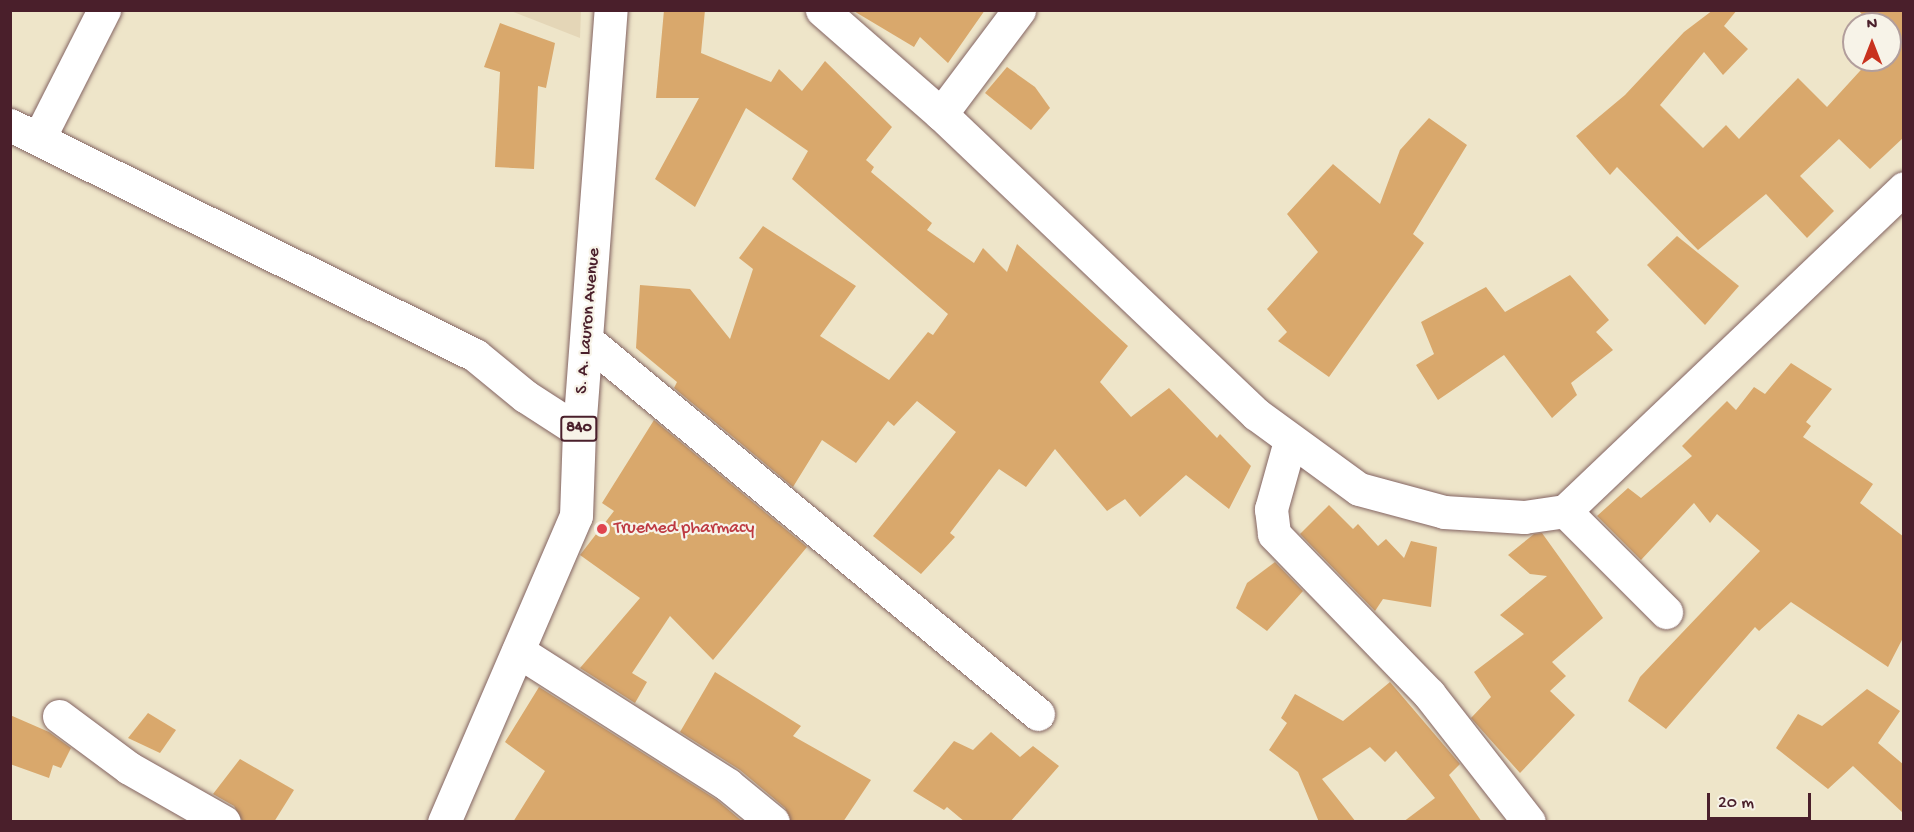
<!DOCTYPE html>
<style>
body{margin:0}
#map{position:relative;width:1914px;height:832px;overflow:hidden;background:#eee5c9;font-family:"Gochi Hand",sans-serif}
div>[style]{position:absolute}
.built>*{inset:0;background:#e4d6b7}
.building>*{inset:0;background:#d9a86c}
.roads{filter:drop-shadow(0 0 2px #836462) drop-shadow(0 0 2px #836462)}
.minor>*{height:33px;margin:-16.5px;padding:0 16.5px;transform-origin:16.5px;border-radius:16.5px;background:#fff}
.trunk>*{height:33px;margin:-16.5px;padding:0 16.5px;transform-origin:16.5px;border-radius:16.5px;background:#fff}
.dots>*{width:16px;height:16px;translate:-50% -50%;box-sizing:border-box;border:3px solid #f7f3e8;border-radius:50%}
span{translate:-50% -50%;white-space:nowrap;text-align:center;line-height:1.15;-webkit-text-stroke:4.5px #f7f3e8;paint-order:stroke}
.shield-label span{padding:2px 4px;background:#f7f3e8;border:2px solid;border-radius:4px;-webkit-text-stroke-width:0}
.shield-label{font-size:16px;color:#4a1f2b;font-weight:700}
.street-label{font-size:18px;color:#4a1f2b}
.health-label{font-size:18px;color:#be3a42}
.left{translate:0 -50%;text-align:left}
.frame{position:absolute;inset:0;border:12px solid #4a1f2b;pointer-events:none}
.north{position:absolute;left:1842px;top:12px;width:60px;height:60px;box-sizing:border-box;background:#f7f3e8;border:2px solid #b29e9c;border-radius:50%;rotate:0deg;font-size:16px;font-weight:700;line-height:24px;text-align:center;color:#4a1f2b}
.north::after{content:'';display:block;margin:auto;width:21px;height:27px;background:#c8321e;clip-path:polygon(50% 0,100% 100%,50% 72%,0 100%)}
.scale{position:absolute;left:1707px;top:793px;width:104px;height:27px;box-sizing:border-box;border:3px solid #4a1f2b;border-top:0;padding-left:8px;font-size:18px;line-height:21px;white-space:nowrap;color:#4a1f2b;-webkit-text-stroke:4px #f7f3e8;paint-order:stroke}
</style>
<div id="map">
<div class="built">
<i style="clip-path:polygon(511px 11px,581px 11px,580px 38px)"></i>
</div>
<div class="building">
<i style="clip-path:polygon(664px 10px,705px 10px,701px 53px,771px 82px,779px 69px,802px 91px,825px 61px,892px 127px,866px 160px,874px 167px,871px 172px,932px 223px,927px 230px,974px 263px,983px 248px,1007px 272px,1017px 244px,1128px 346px,1100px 382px,1131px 417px,1169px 388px,1217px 438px,1220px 434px,1251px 466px,1229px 509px,1186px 475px,1140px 517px,1125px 499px,1107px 511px,1055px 449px,1026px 487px,999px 469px,950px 533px,955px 537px,921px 574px,873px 536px,956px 432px,917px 401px,894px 426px,888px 421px,856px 463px,822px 440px,793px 487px,674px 388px,677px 382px,636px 348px,640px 285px,690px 289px,730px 339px,753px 269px,739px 258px,763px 226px,856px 286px,820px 336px,889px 380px,928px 332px,933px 335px,948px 314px,792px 179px,808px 151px,746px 108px,695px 207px,655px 179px,699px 98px,656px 98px)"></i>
<i style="clip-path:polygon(852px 10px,985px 10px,948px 63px,920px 37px,914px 47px)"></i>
<i style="clip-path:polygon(1713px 10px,1737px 10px,1724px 26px,1748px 49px,1723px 75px,1704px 52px,1660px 105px,1703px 148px,1726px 125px,1739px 139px,1798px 78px,1827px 107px,1870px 60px,1890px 60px,1890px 24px,1871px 24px,1858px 10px,1904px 10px,1904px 137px,1870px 169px,1839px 139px,1800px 176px,1834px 211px,1807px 238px,1766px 194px,1698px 250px,1617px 167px,1610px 175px,1576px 136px,1625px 95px,1684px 32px)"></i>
<i style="clip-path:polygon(500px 23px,555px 43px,546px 88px,538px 86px,534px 169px,495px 167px,500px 72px,484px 67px)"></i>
<i style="clip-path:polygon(1007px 67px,1035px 87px,1050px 108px,1031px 130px,985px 93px)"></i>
<i style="clip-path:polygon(1429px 118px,1467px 145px,1413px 234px,1424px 243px,1329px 377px,1278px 341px,1287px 332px,1267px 309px,1318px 252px,1287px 214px,1333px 164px,1380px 204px,1400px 150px)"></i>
<i style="clip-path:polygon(1677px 236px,1739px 286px,1705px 325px,1647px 265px)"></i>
<i style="clip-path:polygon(1570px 275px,1609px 320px,1596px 332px,1613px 350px,1571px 383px,1577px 395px,1552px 418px,1504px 355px,1438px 400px,1416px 365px,1434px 354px,1421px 322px,1486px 287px,1505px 312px)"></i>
<i style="clip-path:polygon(1791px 363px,1832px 389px,1806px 422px,1811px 426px,1803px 437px,1873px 484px,1860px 503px,1904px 537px,1904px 636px,1888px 667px,1791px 602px,1759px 631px,1755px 627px,1666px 729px,1628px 701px,1640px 677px,1760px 551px,1717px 514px,1710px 523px,1694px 503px,1641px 560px,1597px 516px,1628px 488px,1641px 498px,1692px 456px,1682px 446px,1727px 401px,1736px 410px,1754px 387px,1765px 394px)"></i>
<i style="clip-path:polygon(654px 420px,807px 547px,713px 660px,670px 616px,632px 673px,647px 682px,635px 703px,580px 668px,640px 598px,580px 555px,614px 511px,602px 503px)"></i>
<i style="clip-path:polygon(1329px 505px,1353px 529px,1358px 524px,1378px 546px,1386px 539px,1404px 558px,1411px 541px,1437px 547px,1431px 607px,1383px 599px,1375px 611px,1300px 534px)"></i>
<i style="clip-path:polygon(1542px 533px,1603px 618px,1552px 662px,1566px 676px,1550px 691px,1575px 715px,1520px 773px,1471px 718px,1491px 697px,1474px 672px,1524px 634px,1500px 615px,1547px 576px,1530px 574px,1508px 555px,1534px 534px)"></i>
<i style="clip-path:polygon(1275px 562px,1303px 591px,1267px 631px,1236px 608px,1247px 583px)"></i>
<i style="clip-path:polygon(715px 672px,801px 726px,793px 736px,871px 780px,843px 822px,791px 822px,785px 808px,740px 770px,680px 732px)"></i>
<i style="clip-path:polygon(1390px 682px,1460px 764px,1449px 775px,1482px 822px,1403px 822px,1435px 798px,1396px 751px,1385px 762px,1370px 747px,1322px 779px,1356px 822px,1319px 822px,1298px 772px,1269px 750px,1287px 723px,1281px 718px,1295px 694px,1343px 721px)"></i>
<i style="clip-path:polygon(539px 687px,717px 800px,743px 822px,513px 822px,545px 771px,505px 742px)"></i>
<i style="clip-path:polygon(1867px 689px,1900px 711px,1878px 743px,1904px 765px,1904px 814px,1853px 766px,1828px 789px,1776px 748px,1798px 714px,1822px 726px)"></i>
<i style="clip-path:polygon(148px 713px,176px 730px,160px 753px,128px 738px)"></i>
<i style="clip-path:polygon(10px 715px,49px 732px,71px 748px,61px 768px,53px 765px,49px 778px,10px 764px)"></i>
<i style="clip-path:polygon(991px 732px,1020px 757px,1033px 746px,1059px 766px,1010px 822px,965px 822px,947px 807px,944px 810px,913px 791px,954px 741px,973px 750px)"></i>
<i style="clip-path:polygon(240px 759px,294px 790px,274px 822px,243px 822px,234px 806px,213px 794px)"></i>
</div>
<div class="roads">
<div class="minor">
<i style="left:822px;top:10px;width:158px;rotate:41.2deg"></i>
<i style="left:941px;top:114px;width:435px;rotate:43.6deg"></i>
<i style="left:1256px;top:414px;width:127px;rotate:36.1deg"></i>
<i style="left:1359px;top:489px;width:88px;rotate:15.1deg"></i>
<i style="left:1444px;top:512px;width:80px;rotate:3.6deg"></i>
<i style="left:1524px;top:517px;width:41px;rotate:-8.3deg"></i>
<i style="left:1565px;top:511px;width:468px;rotate:-43.6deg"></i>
<i style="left:941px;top:114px;width:130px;rotate:-53.1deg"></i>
<i style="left:10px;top:125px;width:519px;rotate:26.32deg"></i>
<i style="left:475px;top:355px;width:65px;rotate:39.4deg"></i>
<i style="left:525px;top:396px;width:64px;rotate:32.9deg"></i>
<i style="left:39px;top:138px;width:144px;rotate:-63.1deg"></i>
<i style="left:589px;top:342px;width:583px;rotate:39.64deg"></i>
<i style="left:1290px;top:441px;width:71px;rotate:105.6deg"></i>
<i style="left:1271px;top:509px;width:25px;rotate:83deg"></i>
<i style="left:1274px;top:534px;width:223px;rotate:45.9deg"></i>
<i style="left:1429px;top:694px;width:162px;rotate:52deg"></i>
<i style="left:1565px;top:511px;width:143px;rotate:45deg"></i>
<i style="left:518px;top:651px;width:249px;rotate:32.5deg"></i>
<i style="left:728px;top:785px;width:58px;rotate:39.4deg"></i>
<i style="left:59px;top:716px;width:87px;rotate:36.6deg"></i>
<i style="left:129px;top:768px;width:109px;rotate:29.6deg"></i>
</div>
<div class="trunk">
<i style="left:444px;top:822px;width:333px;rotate:-66.7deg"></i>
<i style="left:576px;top:516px;width:85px;rotate:-88deg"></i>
<i style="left:579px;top:431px;width:422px;rotate:-85.7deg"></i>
</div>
</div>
<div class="dots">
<i style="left:602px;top:529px;background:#e0444e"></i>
</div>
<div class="shield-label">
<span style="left:579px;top:429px">840</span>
</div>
<div class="street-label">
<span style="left:589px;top:321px;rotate:-85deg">S. A. Lauron Avenue</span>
</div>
<div class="health-label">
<span class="left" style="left:614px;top:529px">TrueMed pharmacy</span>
</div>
<div class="frame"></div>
<div class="north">N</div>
<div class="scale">20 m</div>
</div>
